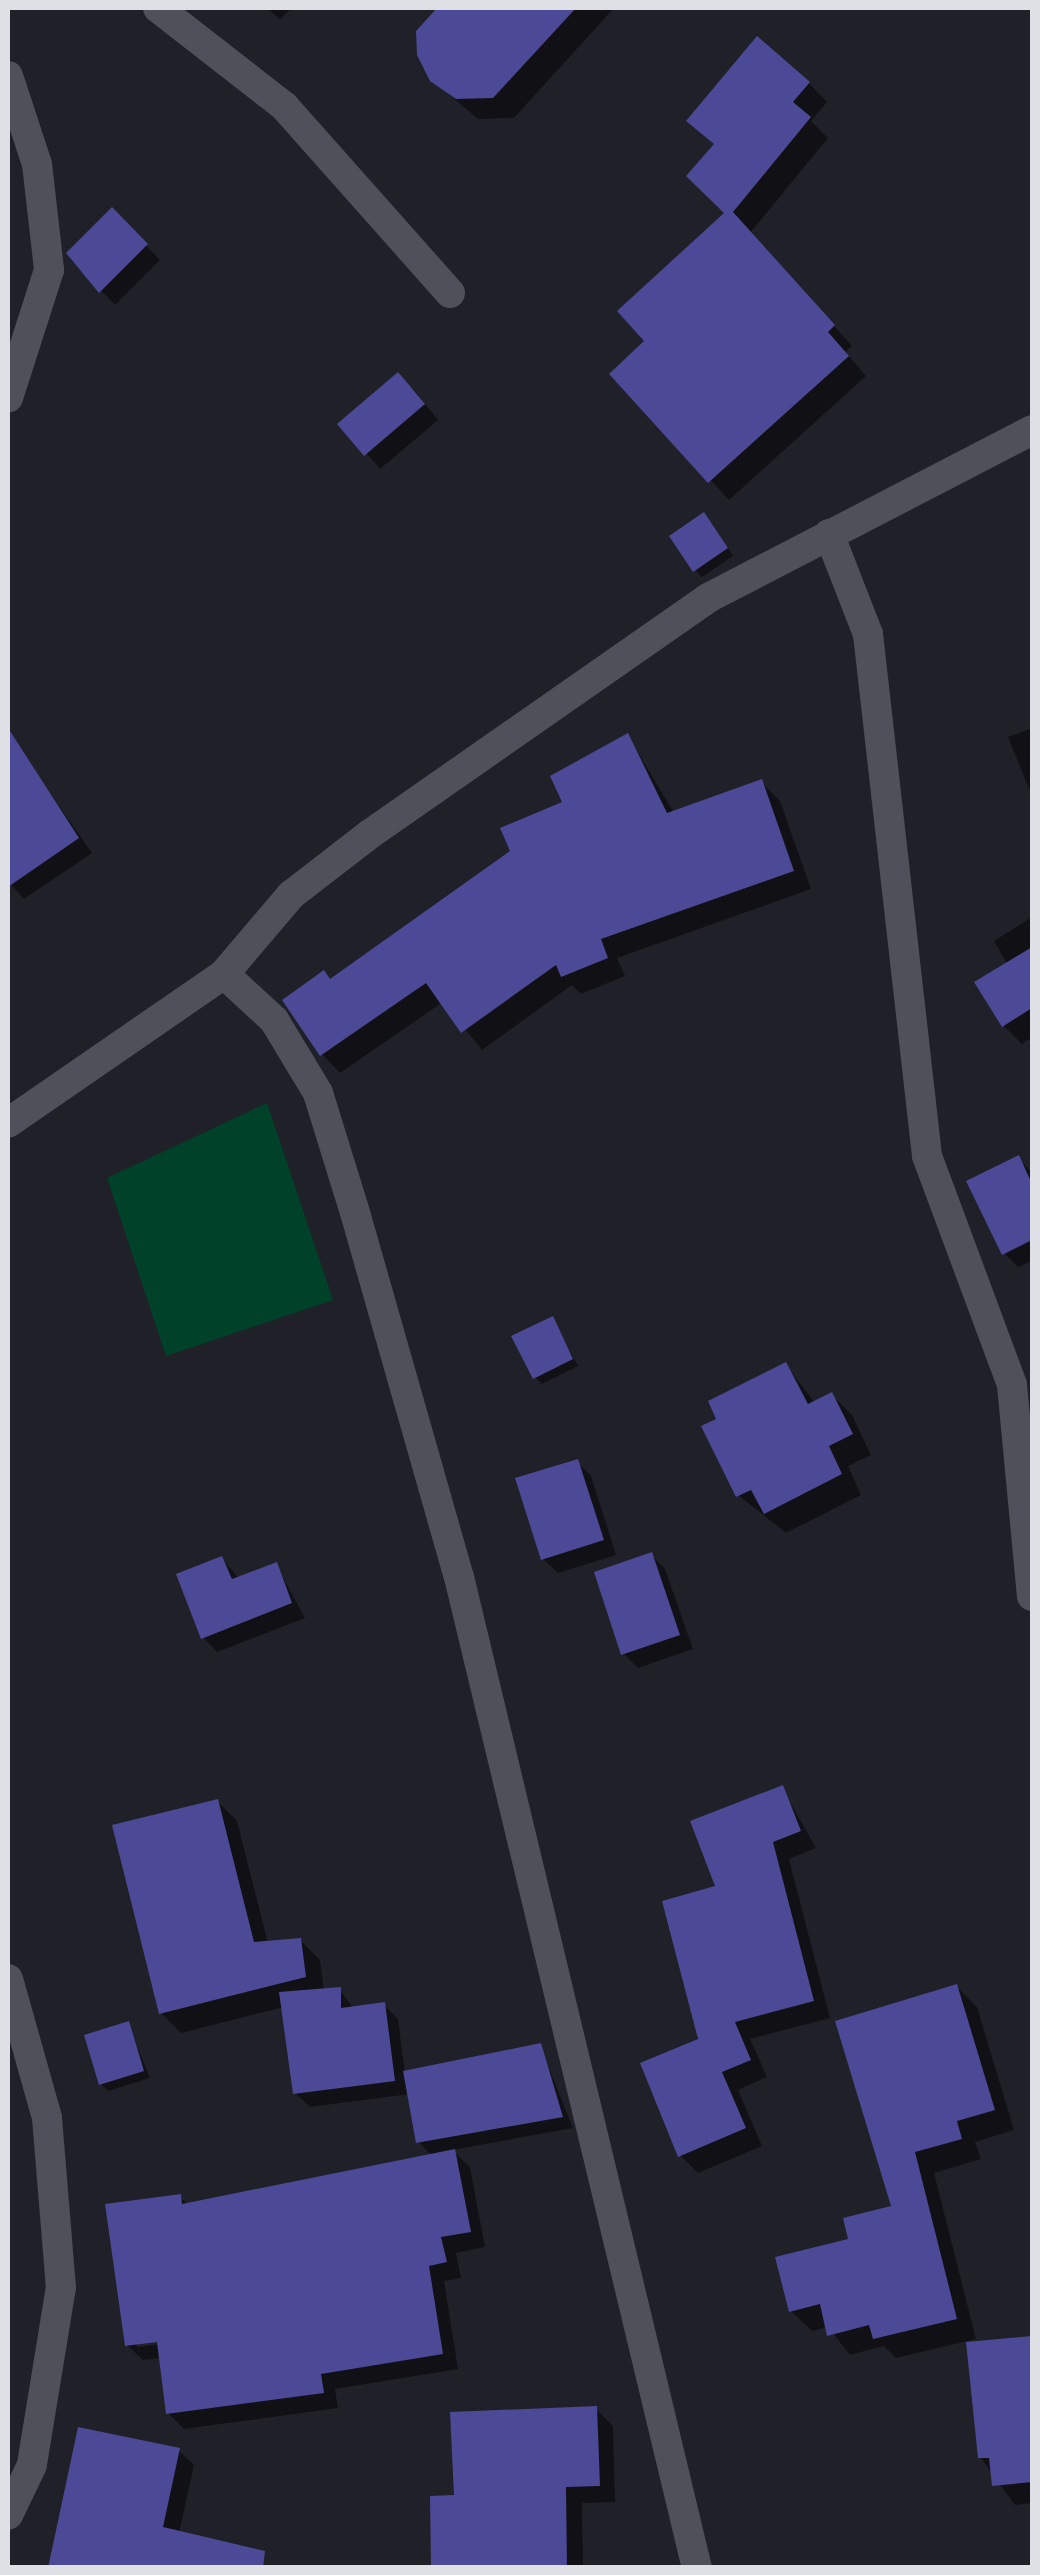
<!DOCTYPE html>
<style>
body{margin:0}
#map{position:relative;width:1040px;height:2575px;overflow:hidden;background:#202128;font-family:"Work Sans",sans-serif}
div>[style]{position:absolute}
.green>*{inset:0;background:#004229}
.shadow>*{inset:0;background:#0007}
.building>*{inset:0;background:#4c4997}
.street>*{height:30px;margin:-15px;padding:0 15px;transform-origin:15px;border-radius:15px;background:#4f5059}
span{translate:-50% -50%;white-space:nowrap;text-align:center;line-height:1.15;-webkit-text-stroke:8px #17181f;paint-order:stroke}
.frame{position:absolute;inset:0;border:10px solid #dfe0e5;pointer-events:none}
</style>
<div id="map">
<div class="green">
<i style="clip-path:polygon(267px 1103px,333px 1300px,166px 1356px,107px 1178px)"></i>
</div>
<div class="shadow">
<i style="clip-path:polygon(267px 8px,292px 8px,280px 19px)"></i>
<i style="clip-path:polygon(441px 8px,614px 8px,514px 118px,478px 119px,432px 80px,419px 32px)"></i>
<i style="clip-path:polygon(809px 83px,827px 102px,811px 121px,828px 138px,750px 233px,852px 346px,845px 352px,866px 376px,729px 500px,613px 374px,647px 341px,728px 214px,716px 146px,690px 121px)"></i>
<i style="clip-path:polygon(112px 210px,160px 260px,115px 305px,70px 259px)"></i>
<i style="clip-path:polygon(413px 389px,438px 420px,380px 469px,341px 424px)"></i>
<i style="clip-path:polygon(711px 522px,733px 556px,702px 577px,695px 570px)"></i>
<i style="clip-path:polygon(1032px 728px,1032px 796px,1008px 737px)"></i>
<i style="clip-path:polygon(628px 736px,674px 813px,761px 782px,780px 801px,811px 889px,617px 958px,625px 976px,581px 994px,572px 985px,482px 1050px,443px 1002px,340px 1073px,322px 1054px,331px 981px,513px 852px)"></i>
<i style="clip-path:polygon(29px 763px,92px 853px,24px 899px,8px 881px,8px 778px)"></i>
<i style="clip-path:polygon(1032px 917px,1032px 1037px,1022px 1044px,1004px 1026px,1008px 965px,994px 941px)"></i>
<i style="clip-path:polygon(1018px 1158px,1032px 1173px,1032px 1261px,1018px 1267px,1004px 1253px)"></i>
<i style="clip-path:polygon(552px 1319px,578px 1366px,542px 1384px,535px 1377px)"></i>
<i style="clip-path:polygon(786px 1365px,815px 1403px,832px 1395px,852px 1415px,871px 1455px,848px 1466px,861px 1495px,786px 1533px,738px 1495px)"></i>
<i style="clip-path:polygon(577px 1462px,591px 1476px,616px 1555px,558px 1573px,543px 1559px)"></i>
<i style="clip-path:polygon(651px 1555px,665px 1569px,693px 1649px,638px 1668px,623px 1653px)"></i>
<i style="clip-path:polygon(222px 1558px,239px 1579px,276px 1565px,305px 1618px,217px 1652px,203px 1637px)"></i>
<i style="clip-path:polygon(782px 1788px,816px 1848px,789px 1859px,830px 2018px,750px 2039px,767px 2077px,738px 2090px,762px 2146px,698px 2173px,680px 2155px,719px 1888px)"></i>
<i style="clip-path:polygon(evenodd,217px 1801px,237px 1821px,268px 1943px,300px 1940px,320px 1960px,324px 1991px,340px 1990px,354px 2009px,384px 2005px,398px 2019px,405px 2073px,540px 2046px,573px 2128px,452px 2150px,470px 2167px,485px 2247px,456px 2253px,461px 2278px,444px 2281px,458px 2369px,335px 2389px,338px 2408px,184px 2429px,168px 2413px,161px 2358px,143px 2360px,127px 2345px,180px 2197px,188px 2205px,432px 2156px,419px 2142px,410px 2094px,310px 2107px,295px 2093px,284px 2007px,181px 2033px,161px 2013px,217px 1801px,169px 2338px,169px 2343px,137px 2347px,137px 2342px,169px 2338px)"></i>
<i style="clip-path:polygon(957px 1987px,977px 2007px,1014px 2130px,975px 2142px,981px 2159px,934px 2173px,976px 2339px,896px 2358px,884px 2346px,850px 2355px,828px 2327px,812px 2331px,791px 2311px,894px 2208px)"></i>
<i style="clip-path:polygon(128px 2024px,150px 2078px,108px 2091px,101px 2084px)"></i>
<i style="clip-path:polygon(1032px 2338px,1032px 2503px,1015px 2505px,980px 2457px,969px 2344px)"></i>
<i style="clip-path:polygon(596px 2409px,613px 2426px,615px 2502px,582px 2503px,583px 2568px,433px 2568px,457px 2498px)"></i>
<i style="clip-path:polygon(179px 2451px,194px 2465px,179px 2533px,50px 2568px)"></i>
</div>
<div class="building">
<i style="clip-path:polygon(437px 8px,576px 8px,493px 98px,456px 99px,430px 81px,417px 55px,416px 31px)"></i>
<i style="clip-path:polygon(757px 36px,810px 82px,793px 102px,811px 117px,733px 212px,835px 325px,828px 332px,849px 356px,708px 483px,609px 374px,644px 341px,617px 311px,724px 213px,686px 176px,714px 144px,686px 121px)"></i>
<i style="clip-path:polygon(112px 207px,148px 244px,99px 293px,66px 253px)"></i>
<i style="clip-path:polygon(398px 372px,425px 404px,364px 456px,337px 424px)"></i>
<i style="clip-path:polygon(704px 512px,728px 548px,693px 572px,669px 536px)"></i>
<i style="clip-path:polygon(8px 728px,79px 838px,8px 887px)"></i>
<i style="clip-path:polygon(628px 733px,667px 813px,762px 779px,794px 871px,601px 939px,608px 958px,561px 977px,556px 965px,461px 1033px,426px 983px,320px 1056px,282px 1000px,324px 970px,330px 979px,510px 851px,500px 828px,562px 802px,550px 776px)"></i>
<i style="clip-path:polygon(1032px 947px,1032px 1008px,1002px 1027px,974px 982px)"></i>
<i style="clip-path:polygon(1019px 1155px,1032px 1184px,1032px 1240px,1002px 1255px,966px 1181px)"></i>
<i style="clip-path:polygon(553px 1316px,573px 1359px,533px 1379px,511px 1336px)"></i>
<i style="clip-path:polygon(786px 1362px,808px 1404px,832px 1392px,853px 1434px,829px 1446px,842px 1474px,764px 1514px,751px 1490px,736px 1497px,701px 1426px,716px 1419px,708px 1401px)"></i>
<i style="clip-path:polygon(578px 1459px,604px 1540px,541px 1560px,515px 1478px)"></i>
<i style="clip-path:polygon(652px 1552px,680px 1635px,621px 1655px,594px 1572px)"></i>
<i style="clip-path:polygon(222px 1556px,232px 1579px,277px 1562px,292px 1603px,201px 1639px,176px 1574px)"></i>
<i style="clip-path:polygon(783px 1785px,801px 1831px,773px 1842px,814px 2001px,735px 2022px,751px 2060px,722px 2072px,746px 2128px,678px 2157px,640px 2063px,698px 2039px,662px 1901px,715px 1886px,690px 1821px)"></i>
<i style="clip-path:polygon(218px 1799px,254px 1942px,301px 1938px,306px 1977px,159px 2014px,112px 1825px)"></i>
<i style="clip-path:polygon(957px 1984px,995px 2110px,957px 2121px,962px 2139px,915px 2152px,957px 2319px,873px 2339px,869px 2325px,827px 2336px,820px 2304px,789px 2312px,775px 2257px,848px 2239px,843px 2218px,891px 2206px,835px 2021px)"></i>
<i style="clip-path:polygon(341px 1987px,341px 2008px,385px 2002px,395px 2081px,293px 2094px,279px 1992px)"></i>
<i style="clip-path:polygon(129px 2021px,144px 2071px,99px 2085px,84px 2035px)"></i>
<i style="clip-path:polygon(541px 2043px,563px 2117px,416px 2143px,403px 2071px)"></i>
<i style="clip-path:polygon(455px 2149px,471px 2232px,441px 2237px,447px 2262px,429px 2266px,443px 2354px,321px 2374px,324px 2393px,166px 2414px,157px 2342px,125px 2346px,105px 2204px,181px 2194px,182px 2204px)"></i>
<i style="clip-path:polygon(1032px 2336px,1032px 2482px,992px 2486px,989px 2458px,978px 2458px,966px 2342px)"></i>
<i style="clip-path:polygon(597px 2406px,600px 2486px,566px 2487px,567px 2568px,431px 2568px,430px 2496px,454px 2495px,450px 2412px)"></i>
<i style="clip-path:polygon(78px 2427px,180px 2448px,163px 2527px,265px 2551px,263px 2568px,48px 2568px)"></i>
</div>
<div class="street">
<i style="left:158px;top:8px;width:160px;rotate:37.9deg"></i>
<i style="left:284px;top:106px;width:250px;rotate:48.4deg"></i>
<i style="left:8px;top:76px;width:93px;rotate:71.8deg"></i>
<i style="left:37px;top:164px;width:107px;rotate:83.5deg"></i>
<i style="left:49px;top:270px;width:134px;rotate:107.8deg"></i>
<i style="left:829px;top:534px;width:107px;rotate:68.7deg"></i>
<i style="left:868px;top:634px;width:525px;rotate:83.55deg"></i>
<i style="left:927px;top:1156px;width:244px;rotate:69.6deg"></i>
<i style="left:1012px;top:1385px;width:212px;rotate:84.6deg"></i>
<i style="left:224px;top:974px;width:68px;rotate:42.6deg"></i>
<i style="left:274px;top:1020px;width:85px;rotate:58.9deg"></i>
<i style="left:318px;top:1093px;width:129px;rotate:72.8deg"></i>
<i style="left:356px;top:1216px;width:375px;rotate:74.1deg"></i>
<i style="left:459px;top:1577px;width:1019px;rotate:76.5deg"></i>
<i style="left:8px;top:1123px;width:262px;rotate:-34.6deg"></i>
<i style="left:224px;top:974px;width:104px;rotate:-49.7deg"></i>
<i style="left:291px;top:895px;width:100px;rotate:-37.7deg"></i>
<i style="left:370px;top:834px;width:414px;rotate:-34.9deg"></i>
<i style="left:710px;top:597px;width:363px;rotate:-27.4deg"></i>
<i style="left:8px;top:1979px;width:144px;rotate:74.3deg"></i>
<i style="left:47px;top:2118px;width:170px;rotate:85.3deg"></i>
<i style="left:61px;top:2287px;width:180px;rotate:99.3deg"></i>
<i style="left:32px;top:2465px;width:55px;rotate:115.6deg"></i>
</div>
<div class="frame"></div>
</div>
